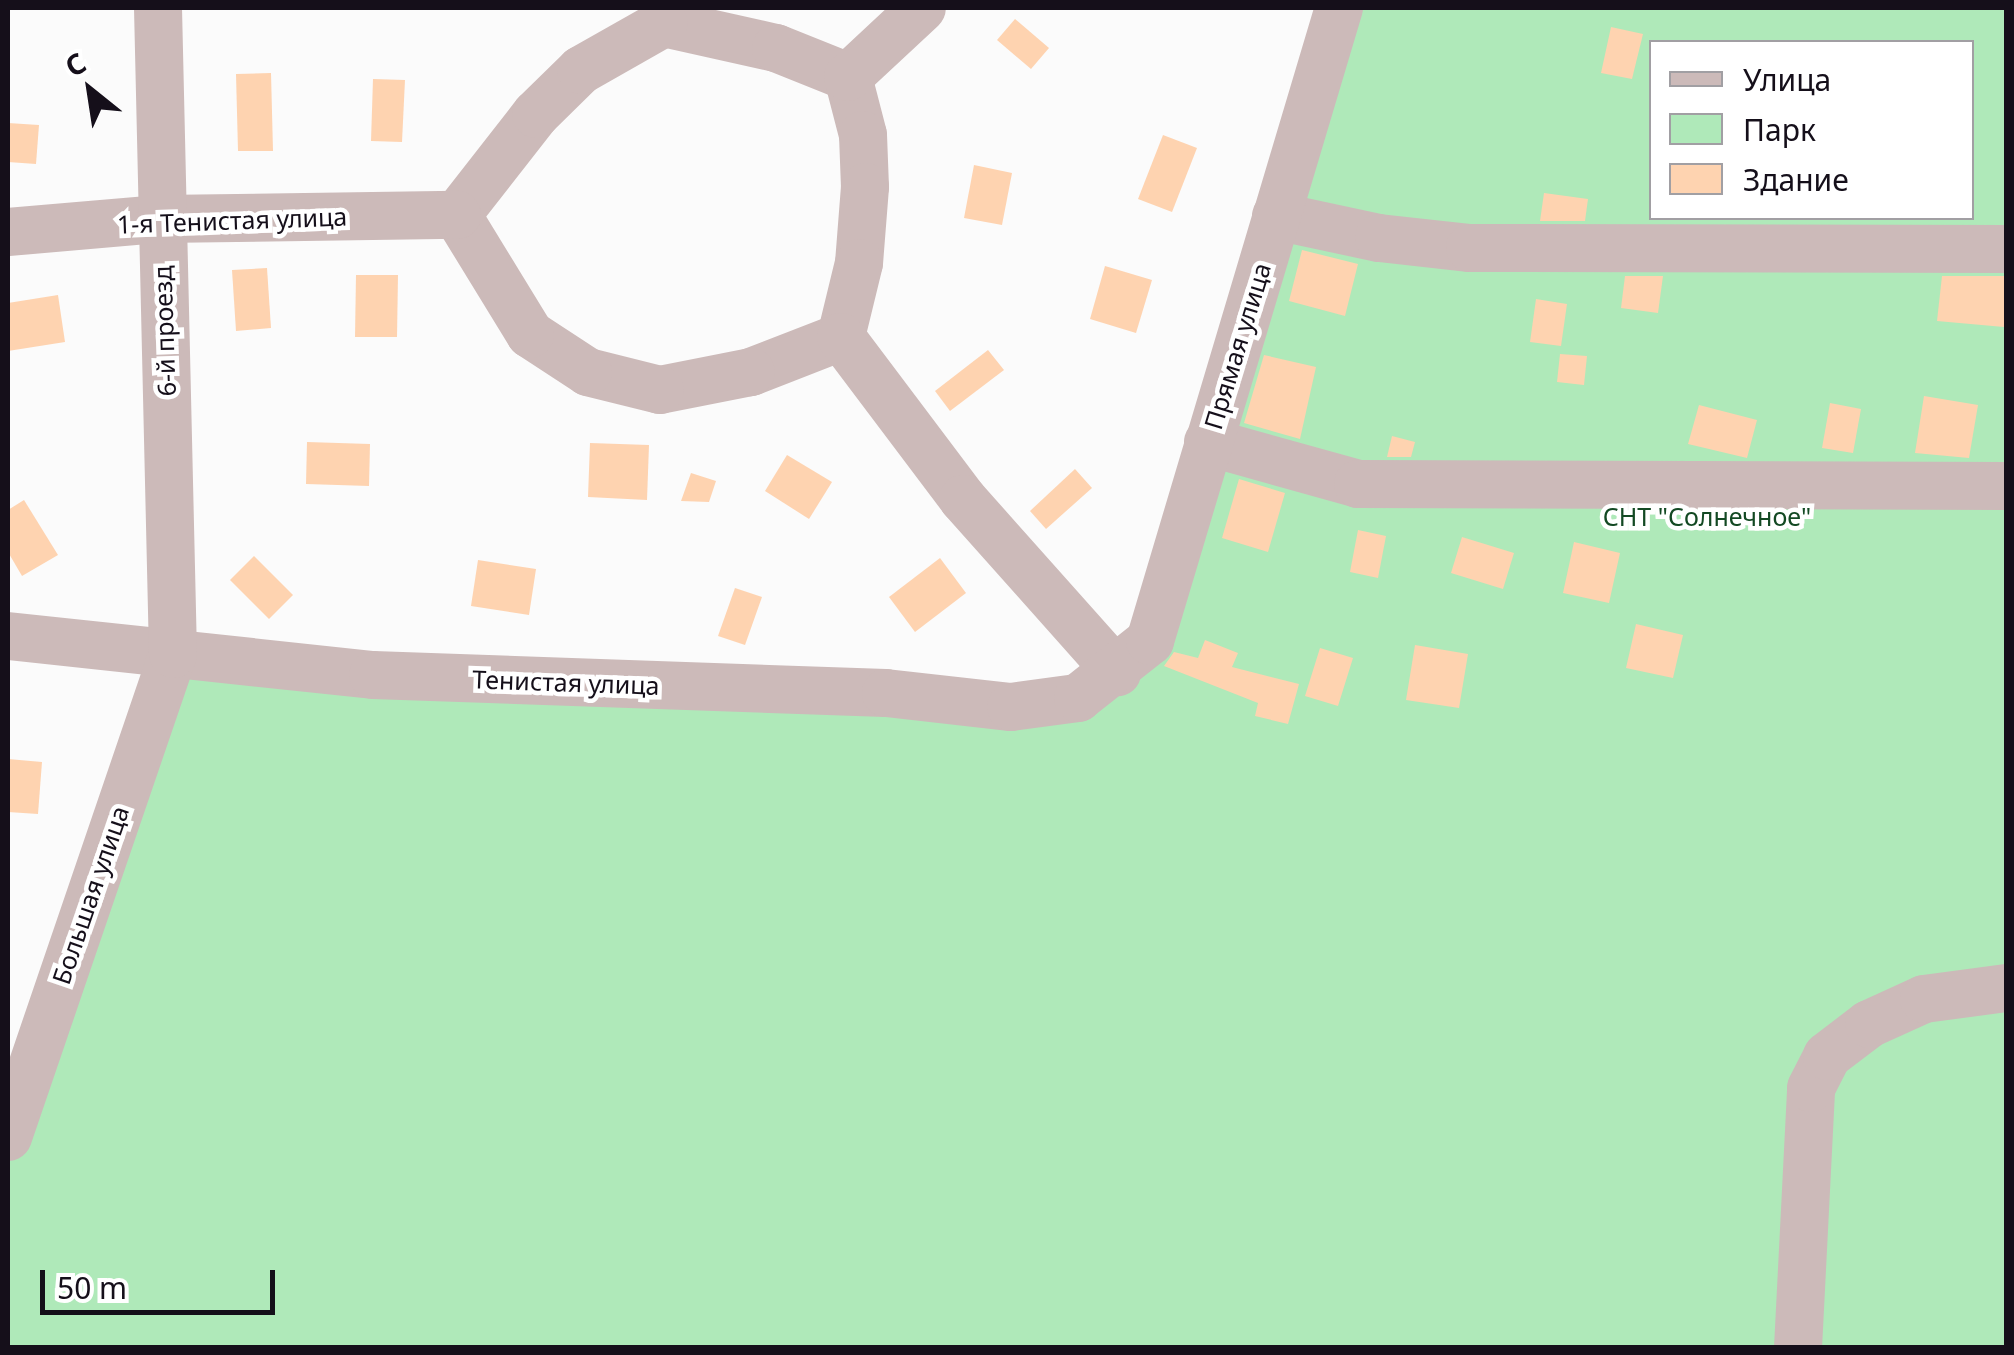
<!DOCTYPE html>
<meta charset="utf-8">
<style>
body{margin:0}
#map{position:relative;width:2014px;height:1355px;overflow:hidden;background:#fbfbfb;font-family:"Noto Sans",sans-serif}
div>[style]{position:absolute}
.green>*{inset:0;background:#afe9b9}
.building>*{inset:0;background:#fed3b0}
.minor>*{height:48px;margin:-24px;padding:0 24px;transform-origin:24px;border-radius:24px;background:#ccbab9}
span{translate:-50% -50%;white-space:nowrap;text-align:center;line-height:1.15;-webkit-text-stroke:9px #fff;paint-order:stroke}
.street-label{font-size:25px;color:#150f1a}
.park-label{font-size:25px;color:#134923}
.frame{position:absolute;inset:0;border:10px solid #150f1a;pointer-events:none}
.legend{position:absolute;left:1649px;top:40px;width:325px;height:180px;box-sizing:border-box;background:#fff;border:2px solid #a19fa3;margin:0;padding:12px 18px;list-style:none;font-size:30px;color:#150f1a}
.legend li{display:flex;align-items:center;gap:20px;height:50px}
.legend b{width:50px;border:2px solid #a19fa3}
.north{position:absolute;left:40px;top:40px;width:100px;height:100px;-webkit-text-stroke:8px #fff;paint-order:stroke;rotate:330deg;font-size:28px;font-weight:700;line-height:40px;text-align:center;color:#150f1a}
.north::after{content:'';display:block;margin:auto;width:35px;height:45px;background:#150f1a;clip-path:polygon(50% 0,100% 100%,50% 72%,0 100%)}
.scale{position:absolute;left:40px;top:1270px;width:235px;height:45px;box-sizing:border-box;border:5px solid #150f1a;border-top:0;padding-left:12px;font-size:30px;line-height:35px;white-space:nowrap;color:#150f1a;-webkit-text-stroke:8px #fff;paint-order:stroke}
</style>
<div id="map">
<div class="green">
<i style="clip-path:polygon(evenodd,1338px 8px,2006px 8px,2006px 1347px,8px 1348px,8px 1119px,165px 679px,200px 657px,1110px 701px,1338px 8px,1652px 42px,1972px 42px,1972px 218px,1652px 218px,1652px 42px)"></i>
</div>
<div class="building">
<i style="clip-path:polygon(1015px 19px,1049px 48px,1031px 69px,997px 40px)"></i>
<i style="clip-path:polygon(1611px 27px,1643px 34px,1632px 79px,1601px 73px)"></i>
<i style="clip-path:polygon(271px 73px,273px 151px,238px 151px,236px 74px)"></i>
<i style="clip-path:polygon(373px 79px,405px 80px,402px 142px,371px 141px)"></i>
<i style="clip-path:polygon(8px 123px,39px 125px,36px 164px,8px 162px)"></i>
<i style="clip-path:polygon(1163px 135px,1197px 148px,1172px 212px,1138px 199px)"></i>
<i style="clip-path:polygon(974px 165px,1012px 173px,1002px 225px,964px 218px)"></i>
<i style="clip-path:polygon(1544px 193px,1588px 199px,1585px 221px,1540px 221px)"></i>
<i style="clip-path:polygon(1302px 250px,1358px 264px,1345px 316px,1289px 301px)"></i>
<i style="clip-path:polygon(1105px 266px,1152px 280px,1136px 333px,1090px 319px)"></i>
<i style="clip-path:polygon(267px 268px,271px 328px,236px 331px,232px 270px)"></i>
<i style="clip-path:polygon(356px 275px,398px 275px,397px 337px,355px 337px)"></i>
<i style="clip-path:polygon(1625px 276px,1663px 276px,1658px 313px,1621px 308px)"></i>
<i style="clip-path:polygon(1942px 276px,2006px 276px,2004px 327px,1937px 321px)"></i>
<i style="clip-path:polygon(58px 295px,65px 342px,8px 351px,8px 303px)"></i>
<i style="clip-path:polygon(1536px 299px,1567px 304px,1561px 346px,1530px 342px)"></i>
<i style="clip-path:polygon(988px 350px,1004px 370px,950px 411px,935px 391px)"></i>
<i style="clip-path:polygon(1560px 354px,1587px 356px,1584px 385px,1557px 382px)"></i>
<i style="clip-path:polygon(1264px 355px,1316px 367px,1300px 439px,1244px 423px)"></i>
<i style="clip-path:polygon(1924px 396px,1978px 405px,1969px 458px,1915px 453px)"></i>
<i style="clip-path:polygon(1830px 403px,1861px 409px,1853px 453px,1822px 448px)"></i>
<i style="clip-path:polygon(1699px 405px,1757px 420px,1747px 458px,1688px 444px)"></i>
<i style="clip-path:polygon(1392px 436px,1415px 442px,1411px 457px,1387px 457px)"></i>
<i style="clip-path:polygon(307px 442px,370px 444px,369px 486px,306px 484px)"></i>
<i style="clip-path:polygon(590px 443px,649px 445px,647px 500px,588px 497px)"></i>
<i style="clip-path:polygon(787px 455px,832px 482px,809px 519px,765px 491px)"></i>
<i style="clip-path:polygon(1075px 469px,1092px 488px,1046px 529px,1030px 511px)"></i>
<i style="clip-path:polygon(691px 473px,716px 481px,709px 502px,681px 501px)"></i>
<i style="clip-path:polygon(1239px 479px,1285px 493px,1268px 552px,1222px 538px)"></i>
<i style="clip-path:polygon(24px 500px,58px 555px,22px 576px,8px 552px,8px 510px)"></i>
<i style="clip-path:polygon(1358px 530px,1386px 536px,1378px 578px,1350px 572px)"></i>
<i style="clip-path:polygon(1462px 537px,1514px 553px,1503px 589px,1451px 573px)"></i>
<i style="clip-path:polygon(1574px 542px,1620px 553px,1609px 603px,1563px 593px)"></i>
<i style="clip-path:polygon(254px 556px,293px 595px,269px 619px,230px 580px)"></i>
<i style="clip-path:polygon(940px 558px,966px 593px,915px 632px,889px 597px)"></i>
<i style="clip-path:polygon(478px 560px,536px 569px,529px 615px,471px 606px)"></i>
<i style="clip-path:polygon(735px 588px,762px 597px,745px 645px,718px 636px)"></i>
<i style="clip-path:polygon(1636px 624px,1683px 635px,1673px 678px,1626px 668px)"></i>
<i style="clip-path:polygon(1205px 640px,1238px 653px,1232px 667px,1299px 684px,1288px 724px,1255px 716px,1258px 703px,1164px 666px,1174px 652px,1198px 658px)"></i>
<i style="clip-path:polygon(1415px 645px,1468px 654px,1459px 708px,1406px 700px)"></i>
<i style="clip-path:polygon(1320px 648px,1353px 658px,1338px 706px,1305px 696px)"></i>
<i style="clip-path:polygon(8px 759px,42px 762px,38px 814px,8px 812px)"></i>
</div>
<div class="minor">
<i style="left:664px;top:23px;width:115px;rotate:12.6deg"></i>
<i style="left:776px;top:48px;width:78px;rotate:21.9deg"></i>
<i style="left:848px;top:77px;width:60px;rotate:75.5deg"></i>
<i style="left:863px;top:135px;width:52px;rotate:87.8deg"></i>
<i style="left:865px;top:187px;width:76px;rotate:94.5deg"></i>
<i style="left:859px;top:263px;width:76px;rotate:103.7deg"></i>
<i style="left:841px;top:337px;width:97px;rotate:158.7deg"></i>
<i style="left:751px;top:372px;width:93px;rotate:168.8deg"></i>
<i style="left:660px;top:390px;width:74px;rotate:-166deg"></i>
<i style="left:588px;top:372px;width:69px;rotate:-146.8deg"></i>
<i style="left:530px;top:334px;width:140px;rotate:-121.5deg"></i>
<i style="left:457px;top:215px;width:128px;rotate:-52deg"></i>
<i style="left:536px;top:114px;width:63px;rotate:-44.4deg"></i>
<i style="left:581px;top:70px;width:95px;rotate:-29.5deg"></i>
<i style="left:848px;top:77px;width:101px;rotate:-43deg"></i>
<i style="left:1276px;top:216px;width:105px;rotate:12.1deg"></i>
<i style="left:1379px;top:238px;width:92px;rotate:6.3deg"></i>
<i style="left:1470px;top:248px;width:536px;rotate:0.11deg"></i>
<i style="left:8px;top:232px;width:153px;rotate:-4.9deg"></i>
<i style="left:160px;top:219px;width:297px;rotate:-0.8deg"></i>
<i style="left:841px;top:337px;width:203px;rotate:53deg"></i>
<i style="left:963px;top:499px;width:232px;rotate:48.3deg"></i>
<i style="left:1208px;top:442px;width:156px;rotate:15.6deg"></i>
<i style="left:1358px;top:484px;width:648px;rotate:0.18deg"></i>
<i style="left:8px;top:636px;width:367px;rotate:6.1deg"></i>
<i style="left:373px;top:675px;width:513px;rotate:2.01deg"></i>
<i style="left:886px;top:693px;width:126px;rotate:6.4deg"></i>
<i style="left:1011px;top:707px;width:68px;rotate:-7.7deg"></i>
<i style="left:1078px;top:698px;width:92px;rotate:-38.4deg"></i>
<i style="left:1150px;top:641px;width:661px;rotate:-73.38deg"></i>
<i style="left:8px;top:1137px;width:510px;rotate:-71.14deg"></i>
<i style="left:173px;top:654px;width:646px;rotate:-91.33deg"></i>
<i style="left:1798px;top:1348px;width:260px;rotate:-87.1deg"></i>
<i style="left:1811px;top:1088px;width:36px;rotate:-63deg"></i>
<i style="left:1827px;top:1056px;width:53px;rotate:-37.3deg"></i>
<i style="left:1869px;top:1024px;width:60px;rotate:-24.4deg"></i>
<i style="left:1924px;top:999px;width:83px;rotate:-7.6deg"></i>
</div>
<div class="street-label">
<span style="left:232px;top:220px;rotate:-2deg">1-я Тенистая улица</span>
<span style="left:164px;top:331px;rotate:-92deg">6-й проезд</span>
<span style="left:1237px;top:346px;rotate:-73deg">Прямая улица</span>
<span style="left:566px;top:682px;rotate:2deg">Тенистая улица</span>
<span style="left:90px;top:895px;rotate:-71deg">Большая улица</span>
</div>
<div class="park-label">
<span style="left:1707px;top:516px">СНТ "Солнечное"</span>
</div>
<div class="frame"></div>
<ul class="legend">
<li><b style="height:12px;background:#ccbab9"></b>Улица</li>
<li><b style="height:28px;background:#afe9b9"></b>Парк</li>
<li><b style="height:28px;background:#fed3b0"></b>Здание</li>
</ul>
<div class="north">С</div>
<div class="scale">50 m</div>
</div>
